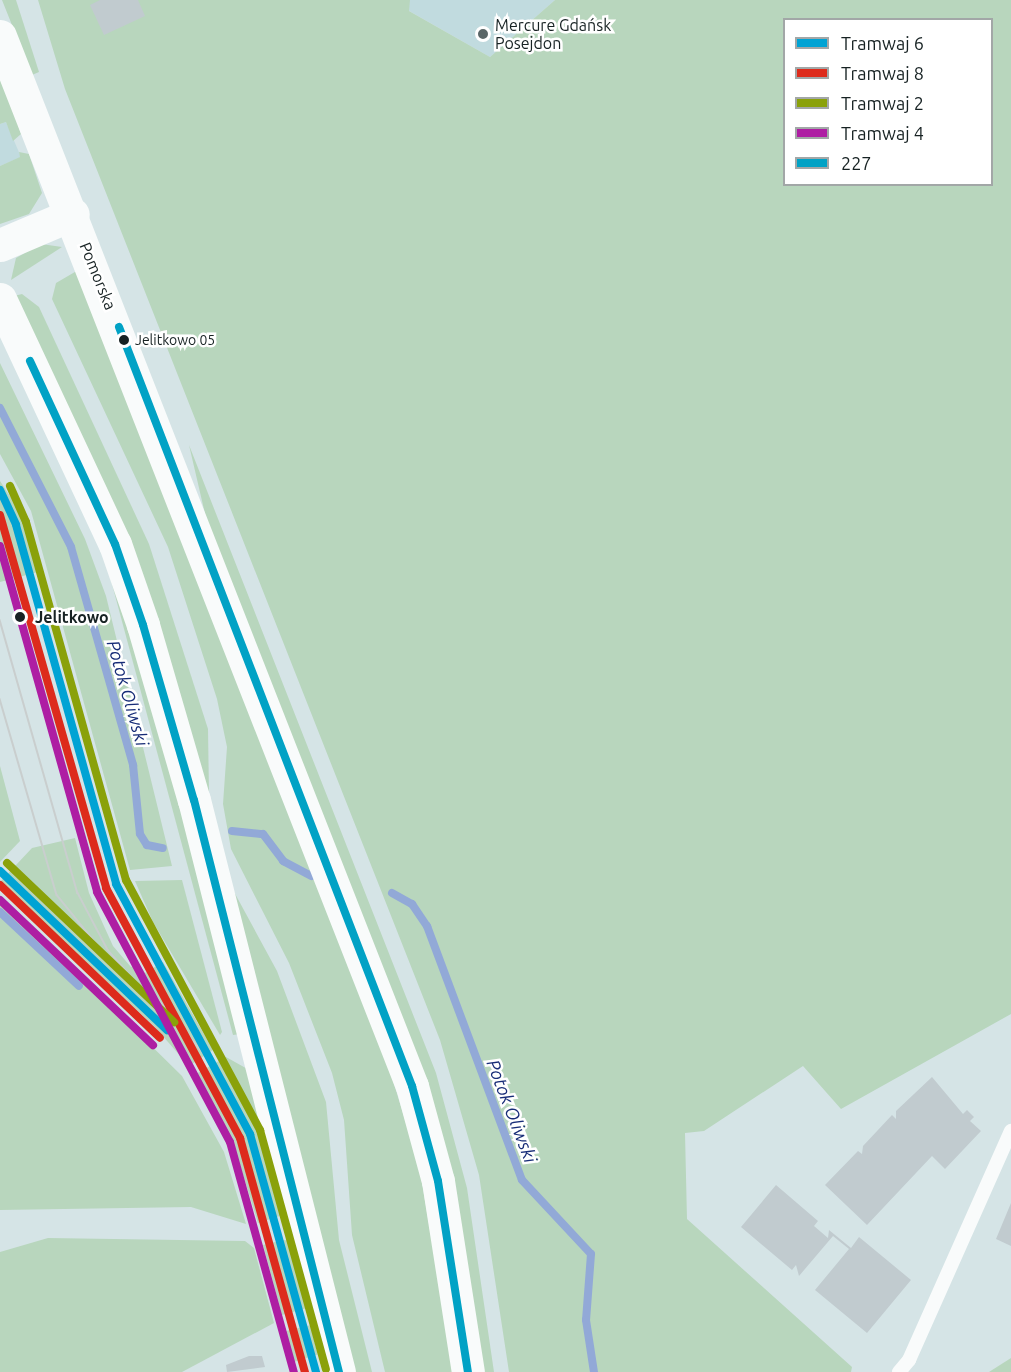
<!DOCTYPE html>
<meta charset="utf-8">
<style>
body{margin:0}
#map{position:relative;width:1011px;height:1372px;overflow:hidden;background:#d5e4e6;font-family:Ubuntu,sans-serif}
div>[style]{position:absolute}
.built>*{inset:0;background:#c1dbdf}
.green>*{inset:0;background:#b8d6bd}
.stream>*{height:8px;margin:-4px;padding:0 4px;transform-origin:4px;border-radius:4px;background:#92a9d7}
.building>*{inset:0;background:#c1cbcf}
.lane>*{height:14px;margin:-7px;padding:0 7px;transform-origin:7px;border-radius:7px;background:#f9fbfb}
.secondary>*{height:33px;margin:-16.5px;padding:0 16.5px;transform-origin:16.5px;border-radius:16.5px;background:#f9fbfb}
.tram>*{height:1.5px;margin:-0.75px;padding:0 0.75px;transform-origin:0.75px;border-radius:0.75px;background:#c9cece}
.bus-1>*{height:8px;margin:-4px;padding:0 4px;transform-origin:4px;border-radius:4px;background:#01a2c5}
.tram-1>*{height:8px;margin:-4px;padding:0 4px;transform-origin:4px;border-radius:4px;background:#00a3d4}
.tram-2>*{height:8px;margin:-4px;padding:0 4px;transform-origin:4px;border-radius:4px;background:#dd2b1c}
.tram-3>*{height:8px;margin:-4px;padding:0 4px;transform-origin:4px;border-radius:4px;background:#8aa10a}
.tram-4>*{height:8px;margin:-4px;padding:0 4px;transform-origin:4px;border-radius:4px;background:#ae1ea3}
.dots>*{width:16px;height:16px;translate:-50% -50%;box-sizing:border-box;border:3px solid #fff;border-radius:50%}
span{translate:-50% -50%;white-space:nowrap;text-align:center;line-height:1.15;-webkit-text-stroke:5px #fff;paint-order:stroke}
.bus-label{font-size:14px;color:#172223}
.left{translate:0 -50%;text-align:left}
.poi-label{font-size:16px;color:#172223}
.street-label{font-size:16px;color:#172223}
.stop-label{font-size:16px;color:#172223;font-weight:700}
.water-label{font-size:18px;color:#172c77;font-style:italic}
.legend{position:absolute;left:783px;top:18px;width:210px;height:168px;box-sizing:border-box;background:#fff;border:2px solid #a2a7a7;margin:0;padding:8px 10px;list-style:none;font-size:18px;color:#172223}
.legend li{display:flex;align-items:center;gap:12px;height:30px}
.legend b{width:30px;border:2px solid #a2a7a7}
</style>
<div id="map">
<div class="built">
<i style="clip-path:polygon(390px 0,555px 0,490px 57px)"></i>
<i style="clip-path:polygon(6px 122px,21px 157px,0 166px,0 124px)"></i>
</div>
<div class="green">
<i style="clip-path:polygon(2px 0,16px 0,39px 72px,32px 75px)"></i>
<i style="clip-path:polygon(evenodd,38px 0,410px 0,409px 11px,490px 57px,555px 0,1011px 0,1011px 1014px,841px 1109px,803px 1066px,704px 1131px,685px 1133px,687px 1219px,852px 1367px,851px 1372px,509px 1372px,479px 1175px,440px 1040px,65px 89px,38px 0,784px 20px,992px 20px,992px 184px,784px 184px,784px 20px)"></i>
<i style="clip-path:polygon(0 68px,21px 134px,13px 141px,6px 122px,0 124px)"></i>
<i style="clip-path:polygon(19px 152px,29px 154px,42px 193px,29px 214px,0 224px,0 166px,20px 157px)"></i>
<i style="clip-path:polygon(41px 244px,62px 247px,11px 280px,16px 258px)"></i>
<i style="clip-path:polygon(80px 269px,381px 1042px,419px 1165px,454px 1372px,385px 1372px,352px 1235px,344px 1120px,332px 1073px,289px 963px,231px 849px,223px 804px,227px 747px,217px 699px,168px 547px,52px 299px,56px 283px)"></i>
<i style="clip-path:polygon(22px 294px,39px 307px,149px 544px,208px 729px,209px 794px,14px 296px)"></i>
<i style="clip-path:polygon(0 363px,85px 539px,106px 596px,172px 866px,130px 870px,31px 511px,0 454px)"></i>
<i style="clip-path:polygon(189px 445px,436px 1073px,467px 1188px,494px 1372px,481px 1372px,455px 1190px,425px 1076px,206px 518px)"></i>
<i style="clip-path:polygon(0 481px,23px 516px,38px 572px,0 582px)"></i>
<i style="clip-path:polygon(105px 558px,124px 594px,240px 1034px,233px 1035px)"></i>
<i style="clip-path:polygon(0 766px,20px 841px,0 862px)"></i>
<i style="clip-path:polygon(75px 838px,89px 893px,113px 946px,131px 967px,138px 963px,145px 973px,163px 962px,213px 1050px,189px 1066px,154px 1026px,0 882px,32px 848px)"></i>
<i style="clip-path:polygon(182px 880px,222px 1032px,220px 1035px,153px 922px,135px 881px)"></i>
<i style="clip-path:polygon(233px 890px,277px 971px,326px 1102px,339px 1240px,372px 1372px,351px 1372px)"></i>
<i style="clip-path:polygon(0 897px,182px 1076px,224px 1152px,246px 1224px,191px 1207px,0 1210px)"></i>
<i style="clip-path:polygon(226px 1057px,251px 1071px,283px 1215px,258px 1223px,236px 1152px,196px 1074px)"></i>
<i style="clip-path:polygon(48px 1238px,245px 1241px,254px 1248px,274px 1323px,182px 1372px,0 1372px,0 1252px)"></i>
<i style="clip-path:polygon(283px 1240px,291px 1241px,307px 1308px,282px 1315px,263px 1245px)"></i>
<i style="clip-path:polygon(311px 1325px,319px 1354px,294px 1362px,286px 1331px)"></i>
<i style="clip-path:polygon(1011px 1358px,1011px 1372px,989px 1372px)"></i>
</div>
<div class="stream">
<i style="left:0;top:408px;width:156px;rotate:62.9deg"></i>
<i style="left:71px;top:547px;width:227px;rotate:74.1deg"></i>
<i style="left:133px;top:765px;width:69px;rotate:84.2deg"></i>
<i style="left:140px;top:834px;width:13px;rotate:58deg"></i>
<i style="left:147px;top:845px;width:16px;rotate:11deg"></i>
<i style="left:232px;top:831px;width:31px;rotate:6deg"></i>
<i style="left:263px;top:834px;width:34px;rotate:53deg"></i>
<i style="left:283px;top:861px;width:32px;rotate:28deg"></i>
<i style="left:392px;top:893px;width:23px;rotate:29deg"></i>
<i style="left:412px;top:904px;width:27px;rotate:56deg"></i>
<i style="left:427px;top:926px;width:271px;rotate:69.5deg"></i>
<i style="left:522px;top:1180px;width:101px;rotate:47deg"></i>
<i style="left:591px;top:1254px;width:66px;rotate:94.3deg"></i>
<i style="left:586px;top:1320px;width:53px;rotate:81.3deg"></i>
<i style="left:0;top:912px;width:108px;rotate:43.1deg"></i>
</div>
<div class="building">
<i style="clip-path:polygon(100px 0,138px 0,145px 16px,104px 35px,90px 5px)"></i>
<i style="clip-path:polygon(932px 1077px,963px 1114px,967px 1110px,974px 1117px,970px 1121px,981px 1131px,945px 1169px,932px 1156px,867px 1225px,825px 1185px,858px 1151px,862px 1154px,863px 1146px,892px 1115px,896px 1119px,896px 1111px)"></i>
<i style="clip-path:polygon(776px 1185px,818px 1221px,814px 1226px,828px 1238px,829px 1230px,851px 1248px,859px 1237px,911px 1280px,867px 1333px,815px 1290px,849px 1249px,833px 1236px,799px 1276px,796px 1265px,792px 1270px,741px 1227px)"></i>
<i style="clip-path:polygon(1011px 1203px,1011px 1246px,996px 1239px)"></i>
<i style="clip-path:polygon(249px 1356px,262px 1356px,265px 1367px,227px 1372px,226px 1365px)"></i>
</div>
<div class="lane">
<i style="left:899px;top:1372px;width:16px;rotate:-50deg"></i>
<i style="left:909px;top:1360px;width:251px;rotate:-66deg"></i>
</div>
<div class="secondary">
<i style="left:0;top:36px;width:1128px;rotate:68.58deg"></i>
<i style="left:412px;top:1086px;width:98px;rotate:74.7deg"></i>
<i style="left:438px;top:1181px;width:193px;rotate:81.1deg"></i>
<i style="left:0;top:245px;width:79px;rotate:-23deg"></i>
<i style="left:0;top:299px;width:271px;rotate:64.9deg"></i>
<i style="left:115px;top:544px;width:86px;rotate:70.9deg"></i>
<i style="left:143px;top:625px;width:182px;rotate:73.8deg"></i>
<i style="left:194px;top:800px;width:590px;rotate:75.78deg"></i>
</div>
<div class="tram">
<i style="left:0;top:541px;width:378px;rotate:74.3deg"></i>
<i style="left:102px;top:905px;width:85px;rotate:61.9deg"></i>
<i style="left:142px;top:980px;width:99px;rotate:49.9deg"></i>
<i style="left:0;top:620px;width:284px;rotate:74.1deg"></i>
<i style="left:78px;top:893px;width:64px;rotate:62.2deg"></i>
<i style="left:108px;top:950px;width:41px;rotate:48.9deg"></i>
<i style="left:0;top:699px;width:204px;rotate:73.8deg"></i>
<i style="left:57px;top:895px;width:76px;rotate:50.9deg"></i>
</div>
<div class="bus-1">
<i style="left:119px;top:327px;width:814px;rotate:68.89deg"></i>
<i style="left:412px;top:1086px;width:98px;rotate:74.7deg"></i>
<i style="left:438px;top:1181px;width:193px;rotate:81.1deg"></i>
<i style="left:30px;top:361px;width:202px;rotate:65.1deg"></i>
<i style="left:115px;top:544px;width:86px;rotate:70.9deg"></i>
<i style="left:143px;top:625px;width:182px;rotate:73.8deg"></i>
<i style="left:194px;top:800px;width:590px;rotate:75.78deg"></i>
</div>
<div class="tram-1">
<i style="left:0;top:490px;width:38px;rotate:65deg"></i>
<i style="left:16px;top:525px;width:373px;rotate:74.4deg"></i>
<i style="left:116px;top:884px;width:284px;rotate:61.8deg"></i>
<i style="left:250px;top:1134px;width:247px;rotate:74.5deg"></i>
<i style="left:0;top:871px;width:231px;rotate:43.6deg"></i>
</div>
<div class="tram-2">
<i style="left:0;top:515px;width:388px;rotate:74.1deg"></i>
<i style="left:106px;top:888px;width:284px;rotate:61.8deg"></i>
<i style="left:240px;top:1138px;width:243px;rotate:74.5deg"></i>
<i style="left:0;top:885px;width:221px;rotate:43.7deg"></i>
</div>
<div class="tram-3">
<i style="left:10px;top:486px;width:39px;rotate:66deg"></i>
<i style="left:26px;top:522px;width:372px;rotate:74.4deg"></i>
<i style="left:126px;top:880px;width:284px;rotate:61.8deg"></i>
<i style="left:260px;top:1130px;width:248px;rotate:74.6deg"></i>
<i style="left:7px;top:863px;width:231px;rotate:43.6deg"></i>
</div>
<div class="tram-4">
<i style="left:0;top:546px;width:359px;rotate:74.3deg"></i>
<i style="left:97px;top:892px;width:283px;rotate:62deg"></i>
<i style="left:230px;top:1142px;width:239px;rotate:74.5deg"></i>
<i style="left:0;top:900px;width:211px;rotate:43.5deg"></i>
</div>
<div class="dots">
<i style="left:483px;top:34px;background:#5a6667"></i>
<i style="left:124px;top:340px;background:#172223"></i>
<i style="left:20px;top:617px;background:#172223"></i>
</div>
<div class="bus-label">
<span class="left" style="left:135px;top:340px">Jelitkowo 05</span>
</div>
<div class="poi-label">
<span class="left" style="left:495px;top:34px">Mercure Gdańsk<br>Posejdon</span>
</div>
<div class="street-label">
<span style="left:98px;top:276px;rotate:68deg">Pomorska</span>
</div>
<div class="stop-label">
<span class="left" style="left:35px;top:617px">Jelitkowo</span>
</div>
<div class="water-label">
<span style="left:128px;top:693px;rotate:74deg">Potok Oliwski</span>
<span style="left:512px;top:1111px;rotate:69deg">Potok Oliwski</span>
</div>
<ul class="legend">
<li><b style="height:8px;background:#00a3d4"></b>Tramwaj 6</li>
<li><b style="height:8px;background:#dd2b1c"></b>Tramwaj 8</li>
<li><b style="height:8px;background:#8aa10a"></b>Tramwaj 2</li>
<li><b style="height:8px;background:#ae1ea3"></b>Tramwaj 4</li>
<li><b style="height:8px;background:#01a2c5"></b>227</li>
</ul>
</div>
